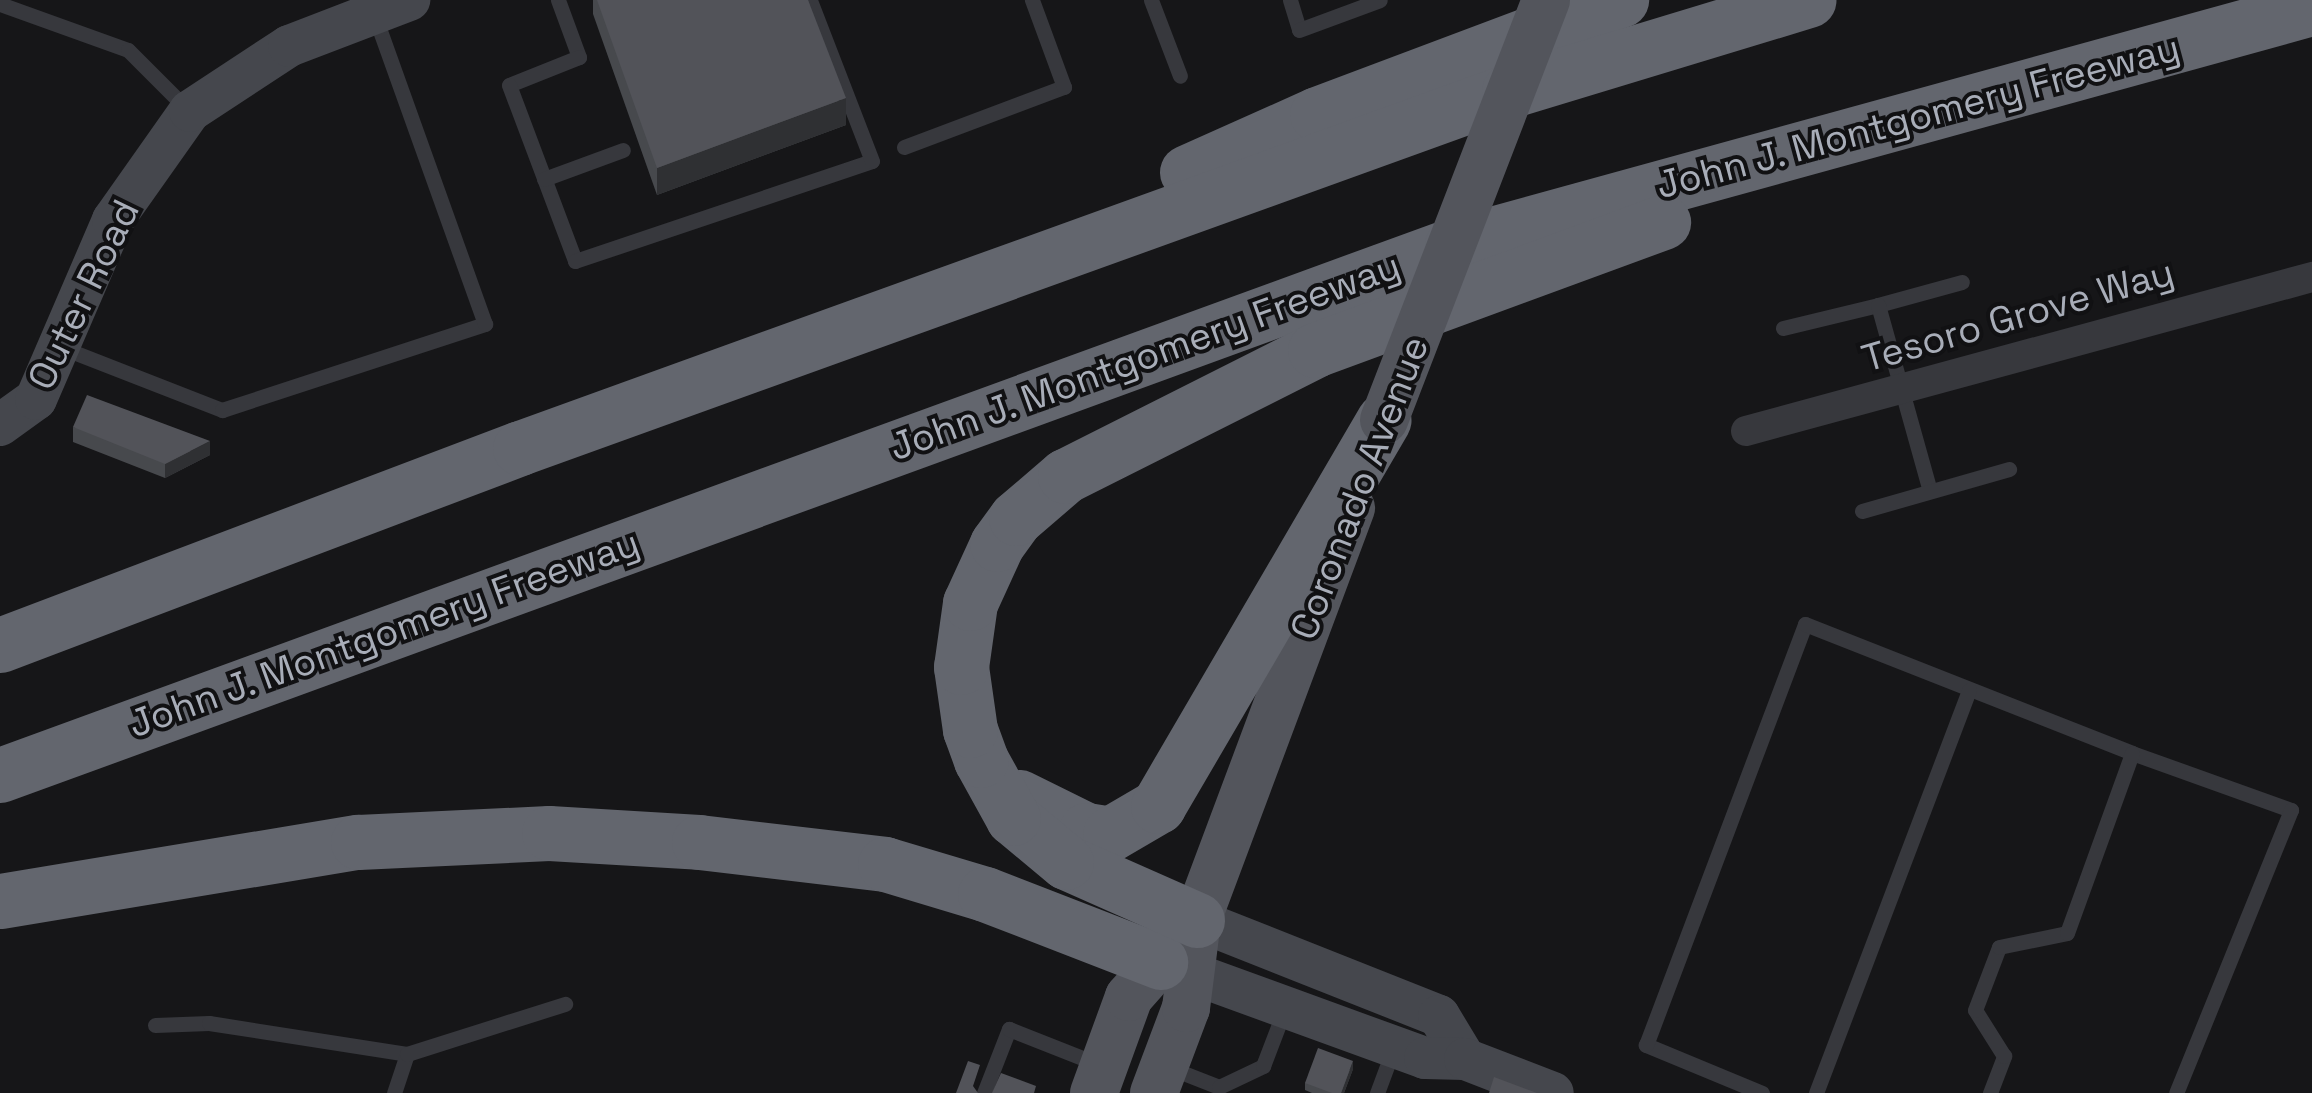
<!DOCTYPE html>
<style>
body{margin:0}
#map{position:relative;width:2312px;height:1093px;overflow:hidden;background:#161618;font-family:"Space Grotesk",sans-serif}
div>[style]{position:absolute}
.lane>*{height:15px;margin:-7.5px;padding:0 7.5px;transform-origin:7.5px;border-radius:7.5px;background:#37383d}
.street>*{height:30px;margin:-15px;padding:0 15px;transform-origin:15px;border-radius:15px;background:#37383d}
.secondary>*{height:42px;margin:-21px;padding:0 21px;transform-origin:21px;border-radius:21px;background:#45474d}
.primary>*{height:48px;margin:-24px;padding:0 24px;transform-origin:24px;border-radius:24px;background:#53555c}
.highway>*{height:55px;margin:-27.5px;padding:0 27.5px;transform-origin:27.5px;border-radius:27.5px;background:#63666e}
.primary-bridge>*{height:48px;margin:-24px;padding:0 24px;transform-origin:24px;border-radius:24px;background:#53555c}
.wall>*{inset:0;background:#47494d}
.shaded-wall>*{inset:0;background:#2f3033}
.building>*{inset:0;background:#525359}
span{translate:-50% -50%;white-space:nowrap;text-align:center;line-height:1.15;-webkit-text-stroke:8px #111113;paint-order:stroke}
.street-label{font-size:38px;color:#a8adb8}
</style>
<div id="map">
<div class="lane">
<i style="left:558px;top:0;width:61px;rotate:69.8deg"></i>
<i style="left:579px;top:57px;width:75px;rotate:158.2deg"></i>
<i style="left:509px;top:85px;width:188px;rotate:69.4deg"></i>
<i style="left:575px;top:261px;width:313px;rotate:-18.6deg"></i>
<i style="left:872px;top:161px;width:173px;rotate:-111.1deg"></i>
<i style="left:1151px;top:0;width:81px;rotate:69.1deg"></i>
<i style="left:1290px;top:0;width:31px;rotate:73deg"></i>
<i style="left:1299px;top:30px;width:86px;rotate:-20.3deg"></i>
<i style="left:0;top:4px;width:136px;rotate:19.8deg"></i>
<i style="left:128px;top:50px;width:83px;rotate:45deg"></i>
<i style="left:904px;top:147px;width:171px;rotate:-20.6deg"></i>
<i style="left:1064px;top:87px;width:93px;rotate:-110.2deg"></i>
<i style="left:544px;top:179px;width:84px;rotate:-20.2deg"></i>
<i style="left:1878px;top:305px;width:87px;rotate:-15.3deg"></i>
<i style="left:1783px;top:328px;width:98px;rotate:-13.6deg"></i>
<i style="left:1878px;top:305px;width:193px;rotate:74.4deg"></i>
<i style="left:63px;top:348px;width:171px;rotate:21.3deg"></i>
<i style="left:222px;top:410px;width:277px;rotate:-18.1deg"></i>
<i style="left:485px;top:324px;width:329px;rotate:-109.7deg"></i>
<i style="left:1862px;top:511px;width:153px;rotate:-15.9deg"></i>
<i style="left:155px;top:1025px;width:54px;rotate:-2.1deg"></i>
<i style="left:209px;top:1023px;width:200px;rotate:8.9deg"></i>
<i style="left:407px;top:1054px;width:41px;rotate:108.4deg"></i>
<i style="left:407px;top:1054px;width:166px;rotate:-17.6deg"></i>
<i style="left:1168px;top:1067px;width:55px;rotate:21.4deg"></i>
<i style="left:1219px;top:1087px;width:49px;rotate:-25.5deg"></i>
<i style="left:1263px;top:1066px;width:59px;rotate:-69.1deg"></i>
<i style="left:984px;top:1093px;width:69px;rotate:-68.7deg"></i>
<i style="left:1009px;top:1029px;width:98px;rotate:21.6deg"></i>
<i style="left:1377px;top:1093px;width:46px;rotate:-69.6deg"></i>
<i style="left:1762px;top:1093px;width:126px;rotate:-157.5deg"></i>
<i style="left:1646px;top:1045px;width:450px;rotate:-69.3deg"></i>
<i style="left:1805px;top:624px;width:352px;rotate:21.5deg"></i>
<i style="left:2132px;top:753px;width:169px;rotate:19.7deg"></i>
<i style="left:2291px;top:810px;width:305px;rotate:112.1deg"></i>
<i style="left:1816px;top:1093px;width:431px;rotate:-69.2deg"></i>
<i style="left:1990px;top:1093px;width:40px;rotate:-69deg"></i>
<i style="left:2004px;top:1056px;width:54px;rotate:-122.2deg"></i>
<i style="left:1975px;top:1010px;width:67px;rotate:-69.1deg"></i>
<i style="left:1999px;top:947px;width:69px;rotate:-11.6deg"></i>
<i style="left:2067px;top:933px;width:191px;rotate:-70.1deg"></i>
</div>
<div class="street">
<i style="left:1746px;top:431px;width:587px;rotate:-15.22deg"></i>
</div>
<div class="secondary">
<i style="left:0;top:425px;width:44px;rotate:-35.8deg"></i>
<i style="left:36px;top:399px;width:195px;rotate:-66.7deg"></i>
<i style="left:113px;top:220px;width:133px;rotate:-54.8deg"></i>
<i style="left:190px;top:111px;width:118px;rotate:-33.3deg"></i>
<i style="left:289px;top:46px;width:129px;rotate:-21deg"></i>
<i style="left:1197px;top:920px;width:260px;rotate:21.6deg"></i>
<i style="left:1439px;top:1016px;width:50px;rotate:58.8deg"></i>
<i style="left:1161px;top:962px;width:281px;rotate:20deg"></i>
<i style="left:1425px;top:1058px;width:40px;rotate:1.4deg"></i>
<i style="left:1465px;top:1059px;width:94px;rotate:21.1deg"></i>
</div>
<div class="primary">
<i style="left:1094px;top:1093px;width:102px;rotate:-70deg"></i>
<i style="left:1129px;top:997px;width:79px;rotate:-48.6deg"></i>
<i style="left:1154px;top:1093px;width:91px;rotate:-69.4deg"></i>
<i style="left:1186px;top:1008px;width:89px;rotate:-82.9deg"></i>
<i style="left:1197px;top:920px;width:440px;rotate:-69.5deg"></i>
</div>
<div class="highway">
<i style="left:1187px;top:172px;width:142px;rotate:-24deg"></i>
<i style="left:1317px;top:114px;width:325px;rotate:-20.6deg"></i>
<i style="left:0;top:645px;width:556px;rotate:-20.75deg"></i>
<i style="left:520px;top:448px;width:1051px;rotate:-19.85deg"></i>
<i style="left:1509px;top:91px;width:313px;rotate:-16.9deg"></i>
<i style="left:0;top:775px;width:1546px;rotate:-20.05deg"></i>
<i style="left:1452px;top:245px;width:892px;rotate:-15.41deg"></i>
<i style="left:1019px;top:797px;width:75px;rotate:26.2deg"></i>
<i style="left:1086px;top:830px;width:24px;rotate:9deg"></i>
<i style="left:1110px;top:834px;width:56px;rotate:-30.3deg"></i>
<i style="left:1158px;top:806px;width:447px;rotate:-59.7deg"></i>
<i style="left:0;top:901px;width:363px;rotate:-9.4deg"></i>
<i style="left:358px;top:842px;width:191px;rotate:-2.7deg"></i>
<i style="left:549px;top:833px;width:150px;rotate:3.4deg"></i>
<i style="left:699px;top:842px;width:187px;rotate:6.7deg"></i>
<i style="left:885px;top:864px;width:104px;rotate:16.7deg"></i>
<i style="left:985px;top:894px;width:188px;rotate:21.2deg"></i>
<i style="left:1197px;top:920px;width:143px;rotate:-156.1deg"></i>
<i style="left:1066px;top:862px;width:69px;rotate:-140.3deg"></i>
<i style="left:1013px;top:818px;width:66px;rotate:-118.9deg"></i>
<i style="left:981px;top:760px;width:32px;rotate:-110deg"></i>
<i style="left:970px;top:730px;width:64px;rotate:-98.1deg"></i>
<i style="left:961px;top:667px;width:65px;rotate:-82deg"></i>
<i style="left:970px;top:603px;width:65px;rotate:-65.4deg"></i>
<i style="left:997px;top:544px;width:32px;rotate:-54deg"></i>
<i style="left:1016px;top:518px;width:65px;rotate:-40.6deg"></i>
<i style="left:1065px;top:476px;width:280px;rotate:-26.7deg"></i>
<i style="left:1315px;top:350px;width:371px;rotate:-20.2deg"></i>
</div>
<div class="primary-bridge">
<i style="left:1384px;top:420px;width:450px;rotate:-68.9deg"></i>
</div>
<div class="wall">
<i style="clip-path:polygon(593px 0,808px 0,846px 125px,657px 195px,593px 14px)"></i>
<i style="clip-path:polygon(73px 427px,210px 455px,165px 478px,73px 442px)"></i>
<i style="clip-path:polygon(1353px 1069px,1344px 1093px,1312px 1093px,1305px 1090px,1305px 1083px)"></i>
</div>
<div class="shaded-wall">
<i style="clip-path:polygon(846px 98px,846px 125px,657px 195px,657px 168px)"></i>
<i style="clip-path:polygon(210px 441px,210px 455px,165px 478px,165px 464px)"></i>
<i style="clip-path:polygon(1353px 1061px,1353px 1069px,1344px 1093px,1341px 1093px)"></i>
</div>
<div class="building">
<i style="clip-path:polygon(597px 0,808px 0,846px 98px,657px 168px)"></i>
<i style="clip-path:polygon(87px 395px,210px 441px,165px 464px,73px 427px)"></i>
<i style="clip-path:polygon(1318px 1048px,1353px 1061px,1341px 1093px,1332px 1093px,1305px 1083px)"></i>
<i style="clip-path:polygon(968px 1061px,980px 1065px,973px 1086px,978px 1093px,956px 1093px)"></i>
<i style="clip-path:polygon(1001px 1073px,1036px 1086px,1034px 1093px,992px 1093px)"></i>
<i style="clip-path:polygon(1494px 1077px,1537px 1093px,1489px 1093px)"></i>
</div>
<div class="street-label">
<span style="left:1918px;top:117px;rotate:-15deg">John J. Montgomery Freeway</span>
<span style="left:84px;top:295px;rotate:-64deg">Outer Road</span>
<span style="left:2018px;top:316px;rotate:-16deg">Tesoro Grove Way</span>
<span style="left:1145px;top:357px;rotate:-20deg">John J. Montgomery Freeway</span>
<span style="left:1360px;top:488px;rotate:-69deg">Coronado Avenue</span>
<span style="left:384px;top:634px;rotate:-20deg">John J. Montgomery Freeway</span>
</div>
</div>
